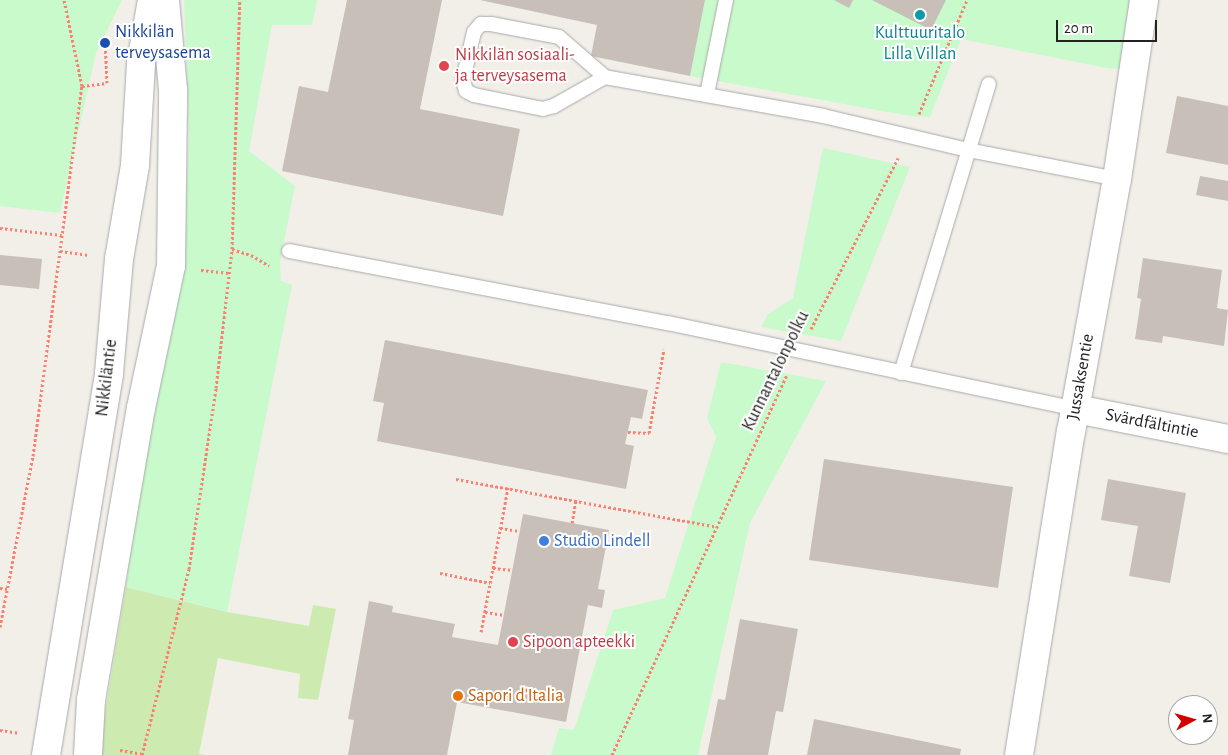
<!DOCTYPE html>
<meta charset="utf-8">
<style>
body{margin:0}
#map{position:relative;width:1228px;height:755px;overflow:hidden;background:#f2efe9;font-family:"Alegreya Sans",sans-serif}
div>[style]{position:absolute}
.grass>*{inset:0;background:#cdebb0}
.park>*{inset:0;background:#c8facc}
.building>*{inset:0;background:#c7bfb8}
.path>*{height:3px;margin-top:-1.5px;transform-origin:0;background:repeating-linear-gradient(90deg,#fa8072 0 2.5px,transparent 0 5px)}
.roads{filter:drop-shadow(0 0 1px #a9a9a9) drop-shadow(0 0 1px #a9a9a9)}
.service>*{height:14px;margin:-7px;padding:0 7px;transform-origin:7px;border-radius:7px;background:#fff}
.minor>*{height:28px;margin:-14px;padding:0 14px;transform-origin:14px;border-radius:14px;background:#fff}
.tertiary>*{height:28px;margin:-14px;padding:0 14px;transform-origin:14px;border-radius:14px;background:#fff}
.dots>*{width:14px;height:14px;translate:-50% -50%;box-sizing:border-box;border:2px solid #fff;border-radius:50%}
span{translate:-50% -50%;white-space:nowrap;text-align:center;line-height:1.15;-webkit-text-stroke:4px #fff;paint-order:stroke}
.transit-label{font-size:18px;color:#164399}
.left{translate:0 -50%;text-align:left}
.culture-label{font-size:18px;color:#0d838f}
.health-label{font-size:18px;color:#be3a42}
.street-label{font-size:18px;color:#222}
.shop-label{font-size:18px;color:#366cbe}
.food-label{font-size:18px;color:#c56008}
.north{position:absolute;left:1168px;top:695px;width:50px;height:50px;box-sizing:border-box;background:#fff;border:1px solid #a7a7a7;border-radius:50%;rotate:84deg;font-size:14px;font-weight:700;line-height:20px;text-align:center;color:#222}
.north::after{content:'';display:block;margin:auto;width:18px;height:22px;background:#d40000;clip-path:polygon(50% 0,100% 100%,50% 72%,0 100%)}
.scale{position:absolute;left:1056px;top:20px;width:101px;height:22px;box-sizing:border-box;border:2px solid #222;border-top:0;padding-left:6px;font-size:15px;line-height:18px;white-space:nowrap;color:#222;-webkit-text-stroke:4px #fff;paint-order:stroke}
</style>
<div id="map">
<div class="grass">
<i style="clip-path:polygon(126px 587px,227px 612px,309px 626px,313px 605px,336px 609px,318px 700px,298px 698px,300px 674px,218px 658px,199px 754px,204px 755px,98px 755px)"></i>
</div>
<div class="park">
<i style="clip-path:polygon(0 0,122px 0,96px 53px,60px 213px,0 206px)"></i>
<i style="clip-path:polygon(184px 0,317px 0,312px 25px,272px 25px,249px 151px,295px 186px,280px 262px,281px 281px,292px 285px,227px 612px,126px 587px,145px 455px,184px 261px,189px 136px)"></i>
<i style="clip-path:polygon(705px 0,1140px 0,1134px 71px,1107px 68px,961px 39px,930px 117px,910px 116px,690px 76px)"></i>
<i style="clip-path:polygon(823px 148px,910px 167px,841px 341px,761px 327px,768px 314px,793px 298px)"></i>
<i style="clip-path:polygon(721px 362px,826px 381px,750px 523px,698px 755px,551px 755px,559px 728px,574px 730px,613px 610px,665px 598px,716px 437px,707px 418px)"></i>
</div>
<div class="building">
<i style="clip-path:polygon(347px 0,442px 0,420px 109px,520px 129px,503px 216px,282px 171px,299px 86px,328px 92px)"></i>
<i style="clip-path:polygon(480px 0,705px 0,690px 76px,591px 56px,597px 25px)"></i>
<i style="clip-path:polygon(834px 0,853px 0,849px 8px)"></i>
<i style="clip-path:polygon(872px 0,946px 0,931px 30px)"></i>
<i style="clip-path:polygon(1177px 96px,1228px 106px,1228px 165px,1166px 153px)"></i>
<i style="clip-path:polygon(1200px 176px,1228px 181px,1228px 201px,1196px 195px)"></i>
<i style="clip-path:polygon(0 255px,42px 259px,39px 289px,0 285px)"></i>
<i style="clip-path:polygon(1143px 258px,1222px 270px,1217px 308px,1228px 310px,1224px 346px,1163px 336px,1162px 343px,1135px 339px,1141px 299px,1137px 298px)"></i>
<i style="clip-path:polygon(385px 340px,648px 390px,642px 419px,631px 417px,625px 444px,634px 446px,626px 489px,377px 441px,384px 403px,373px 401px)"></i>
<i style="clip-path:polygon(824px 459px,1013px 487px,998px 588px,809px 560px)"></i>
<i style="clip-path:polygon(1108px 479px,1186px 493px,1170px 583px,1129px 576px,1138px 526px,1101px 520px)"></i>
<i style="clip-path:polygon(523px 514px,609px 530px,598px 589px,605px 590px,602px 608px,588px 605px,566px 722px,457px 702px,447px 755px,348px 755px,354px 720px,348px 719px,369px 601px,393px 606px,392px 612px,455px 624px,452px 637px,498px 645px)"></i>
<i style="clip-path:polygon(740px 619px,798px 629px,783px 712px,776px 711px,768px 755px,707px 755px,718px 699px,725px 700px)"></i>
<i style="clip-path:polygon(814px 719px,961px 749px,960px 755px,807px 755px)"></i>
</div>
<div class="path">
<i style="left:82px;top:86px;width:25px;rotate:-7deg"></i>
<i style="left:107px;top:83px;width:45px;rotate:-92.5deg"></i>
<i style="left:919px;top:114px;width:124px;rotate:-67.2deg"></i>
<i style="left:0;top:228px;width:62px;rotate:6.4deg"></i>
<i style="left:232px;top:249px;width:20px;rotate:18deg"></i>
<i style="left:251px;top:255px;width:21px;rotate:31deg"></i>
<i style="left:60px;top:251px;width:29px;rotate:8deg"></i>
<i style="left:201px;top:270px;width:30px;rotate:6deg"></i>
<i style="left:811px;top:329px;width:192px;rotate:-63deg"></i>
<i style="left:628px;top:432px;width:21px;rotate:3deg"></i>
<i style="left:649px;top:433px;width:85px;rotate:-79.9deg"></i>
<i style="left:456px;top:479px;width:265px;rotate:10.4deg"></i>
<i style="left:572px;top:523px;width:23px;rotate:-80deg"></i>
<i style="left:500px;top:528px;width:20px;rotate:9deg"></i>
<i style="left:493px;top:568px;width:20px;rotate:6deg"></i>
<i style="left:440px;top:573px;width:51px;rotate:11.3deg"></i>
<i style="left:0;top:588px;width:7px;rotate:8deg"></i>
<i style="left:485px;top:612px;width:19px;rotate:9deg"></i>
<i style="left:0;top:627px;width:174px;rotate:-79.1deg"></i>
<i style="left:33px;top:456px;width:373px;rotate:-82.5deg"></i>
<i style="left:82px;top:86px;width:88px;rotate:-101.8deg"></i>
<i style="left:481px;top:632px;width:147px;rotate:-79.4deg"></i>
<i style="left:0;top:730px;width:18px;rotate:9deg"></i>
<i style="left:120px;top:750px;width:22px;rotate:10deg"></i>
<i style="left:142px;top:755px;width:192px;rotate:-75.8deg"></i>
<i style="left:189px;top:569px;width:183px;rotate:-81.5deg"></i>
<i style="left:216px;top:388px;width:140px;rotate:-83.4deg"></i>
<i style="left:232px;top:249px;width:249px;rotate:-88.2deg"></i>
<i style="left:612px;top:755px;width:419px;rotate:-65.3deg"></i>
</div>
<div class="roads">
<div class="service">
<i style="left:605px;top:77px;width:59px;rotate:150.4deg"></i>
<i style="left:554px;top:106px;width:11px;rotate:165deg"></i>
<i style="left:543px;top:109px;width:70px;rotate:-168.5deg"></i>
<i style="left:474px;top:95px;width:9px;rotate:-153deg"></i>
<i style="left:466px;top:91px;width:11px;rotate:-105deg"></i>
<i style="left:463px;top:80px;width:49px;rotate:-77.1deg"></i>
<i style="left:474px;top:32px;width:11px;rotate:-49deg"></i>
<i style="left:481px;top:24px;width:10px"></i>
<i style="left:491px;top:24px;width:69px;rotate:10.8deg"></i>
<i style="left:559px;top:37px;width:61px;rotate:41deg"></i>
<i style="left:605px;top:77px;width:221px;rotate:10.1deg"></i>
<i style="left:823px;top:116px;width:149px;rotate:13.2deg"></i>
<i style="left:968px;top:150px;width:152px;rotate:11deg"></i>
<i style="left:707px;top:94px;width:96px;rotate:-78.6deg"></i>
<i style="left:289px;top:251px;width:386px;rotate:10.8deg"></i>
<i style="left:668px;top:323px;width:417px;rotate:11.9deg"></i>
<i style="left:901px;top:373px;width:302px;rotate:-73.1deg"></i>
</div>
<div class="minor">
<i style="left:1076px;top:409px;width:155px;rotate:11.2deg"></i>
<i style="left:1019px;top:755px;width:327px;rotate:-80.9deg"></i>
<i style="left:1071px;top:432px;width:257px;rotate:-79.7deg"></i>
<i style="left:1117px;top:179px;width:181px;rotate:-81.4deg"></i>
</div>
<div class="tertiary">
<i style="left:46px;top:755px;width:387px;rotate:-80.6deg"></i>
<i style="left:109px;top:373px;width:114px;rotate:-85deg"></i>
<i style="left:119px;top:259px;width:95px;rotate:-80.3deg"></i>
<i style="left:135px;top:165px;width:102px;rotate:-86.6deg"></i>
<i style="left:141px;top:63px;width:64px;rotate:-80.1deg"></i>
<i style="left:88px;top:755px;width:55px;rotate:-86.9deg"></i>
<i style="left:91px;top:700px;width:296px;rotate:-80.3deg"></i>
<i style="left:141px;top:408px;width:145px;rotate:-78.1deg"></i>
<i style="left:171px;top:266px;width:176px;rotate:-89.3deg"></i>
<i style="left:173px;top:90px;width:90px;rotate:-95.1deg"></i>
</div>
</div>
<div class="dots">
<i style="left:920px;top:15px;background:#0f9aa8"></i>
<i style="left:105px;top:43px;background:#1a4fb4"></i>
<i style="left:444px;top:66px;background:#e0444e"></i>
<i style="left:544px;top:541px;background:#3f7fe0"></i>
<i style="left:513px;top:642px;background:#e0444e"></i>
<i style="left:458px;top:696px;background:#e8710a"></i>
</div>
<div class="transit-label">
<span class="left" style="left:115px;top:43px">Nikkilän<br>terveysasema</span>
</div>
<div class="culture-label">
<span style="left:920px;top:44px">Kulttuuritalo<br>Lilla Villan</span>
</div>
<div class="health-label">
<span class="left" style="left:455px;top:66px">Nikkilän sosiaali-<br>ja terveysasema</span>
<span class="left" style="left:523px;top:642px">Sipoon apteekki</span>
</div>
<div class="street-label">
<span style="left:776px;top:371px;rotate:-64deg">Kunnantalonpolku</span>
<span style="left:1081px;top:377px;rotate:-80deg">Jussaksentie</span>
<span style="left:107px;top:378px;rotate:-83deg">Nikkiläntie</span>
<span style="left:1152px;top:424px;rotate:11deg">Svärdfältintie</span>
</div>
<div class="shop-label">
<span class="left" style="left:554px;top:541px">Studio Lindell</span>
</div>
<div class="food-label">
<span class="left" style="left:468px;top:696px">Sapori d'Italia</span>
</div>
<div class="north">N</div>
<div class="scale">20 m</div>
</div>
